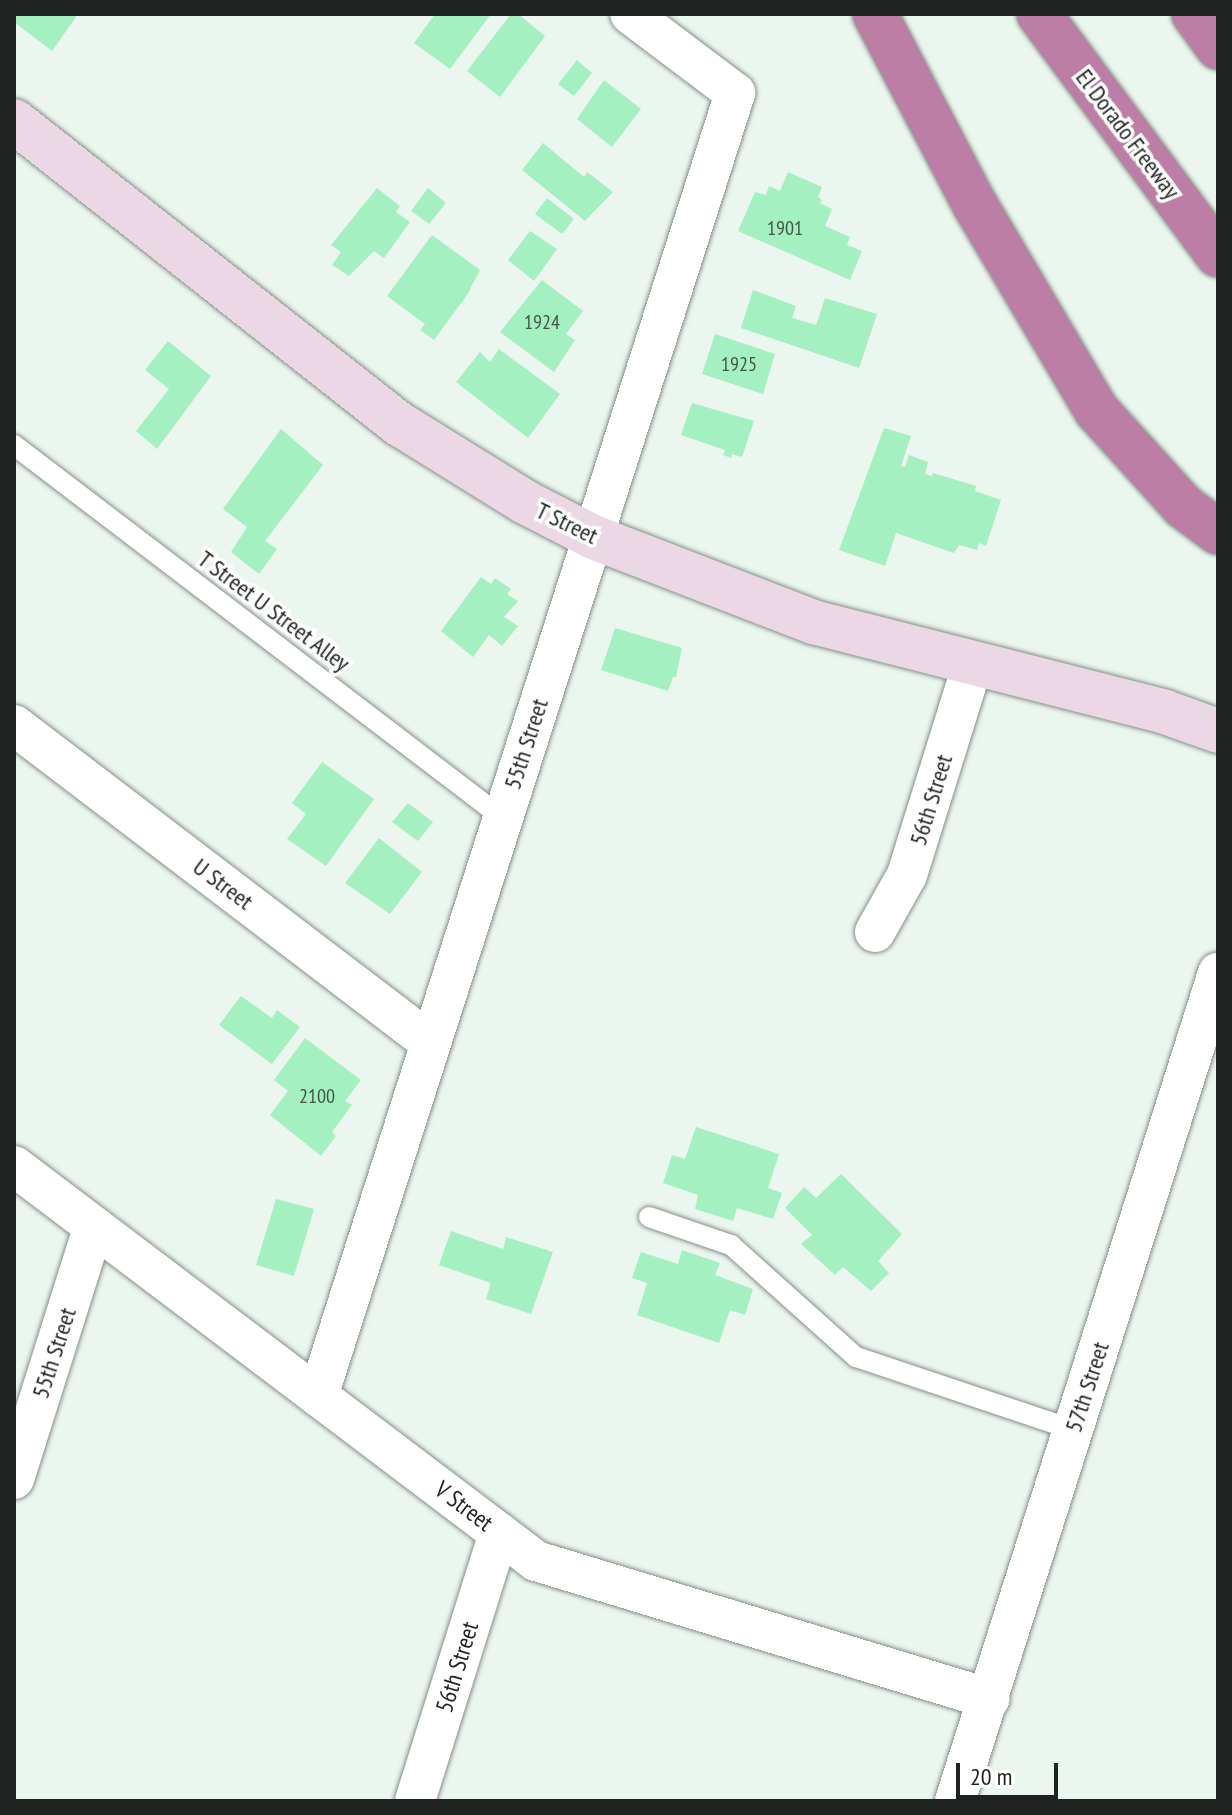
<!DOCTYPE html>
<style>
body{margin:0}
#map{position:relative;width:1232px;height:1815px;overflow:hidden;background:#ebf6ef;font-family:"PT Sans Narrow",sans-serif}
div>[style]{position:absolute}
.building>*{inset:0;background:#a4f0c1}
.roads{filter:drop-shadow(0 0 2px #869089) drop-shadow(0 0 2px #869089)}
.lane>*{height:20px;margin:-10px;padding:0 10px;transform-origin:10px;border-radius:10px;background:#fff}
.street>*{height:40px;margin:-20px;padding:0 20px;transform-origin:20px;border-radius:20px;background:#fff}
.secondary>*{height:44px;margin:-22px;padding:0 22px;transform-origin:22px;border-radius:22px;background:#ebd8e4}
.highway>*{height:44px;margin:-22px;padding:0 22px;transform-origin:22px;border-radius:22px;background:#bc7ea5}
span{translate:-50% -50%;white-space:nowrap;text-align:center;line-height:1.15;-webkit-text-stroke:7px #fff;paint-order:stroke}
.number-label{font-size:20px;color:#405648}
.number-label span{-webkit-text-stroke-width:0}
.street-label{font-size:24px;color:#1e2220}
.frame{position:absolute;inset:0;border:16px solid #1e2220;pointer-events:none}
.scale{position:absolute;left:956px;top:1763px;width:102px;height:36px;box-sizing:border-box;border:4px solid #1e2220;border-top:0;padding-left:10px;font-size:24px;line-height:28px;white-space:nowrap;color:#1e2220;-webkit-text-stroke:6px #fff;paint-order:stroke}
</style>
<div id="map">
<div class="building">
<i style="clip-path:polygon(14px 14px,72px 14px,76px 17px,52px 51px,14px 22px)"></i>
<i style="clip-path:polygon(435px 14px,491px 14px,450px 69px,414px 43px)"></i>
<i style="clip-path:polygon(511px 14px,518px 14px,545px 36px,500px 97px,467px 71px)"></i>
<i style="clip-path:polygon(577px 60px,592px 73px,574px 96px,558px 84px)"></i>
<i style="clip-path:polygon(604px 80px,641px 109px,612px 147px,577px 119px)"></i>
<i style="clip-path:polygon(543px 143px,584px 177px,587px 172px,613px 192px,585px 221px,522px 170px)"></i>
<i style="clip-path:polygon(788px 172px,822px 187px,818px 197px,822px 200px,820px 203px,832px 209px,825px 226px,850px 237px,847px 245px,862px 251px,850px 280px,738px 231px,755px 192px,766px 195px,769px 186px,780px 191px)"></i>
<i style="clip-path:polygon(377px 188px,400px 206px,396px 212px,410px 222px,384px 258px,374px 251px,349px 276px,332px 265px,341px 252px,331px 245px)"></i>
<i style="clip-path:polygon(428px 188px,446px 203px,429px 224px,411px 211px)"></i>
<i style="clip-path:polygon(547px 198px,574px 219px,562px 234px,535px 214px)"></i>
<i style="clip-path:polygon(530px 231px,557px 249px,534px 281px,508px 260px)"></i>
<i style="clip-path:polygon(432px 235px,480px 270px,467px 295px,434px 340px,420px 330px,425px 324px,387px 296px)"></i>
<i style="clip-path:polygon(542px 280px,583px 311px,566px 334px,575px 340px,554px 372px,500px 332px)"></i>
<i style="clip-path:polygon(753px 290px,796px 306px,792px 318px,816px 325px,825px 298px,877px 314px,859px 368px,741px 328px)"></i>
<i style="clip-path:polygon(715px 334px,775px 354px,763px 394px,702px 374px)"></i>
<i style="clip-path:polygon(168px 341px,211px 376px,157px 449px,136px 431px,169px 389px,145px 370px)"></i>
<i style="clip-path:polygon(499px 349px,560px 394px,528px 438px,456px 382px,480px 352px,490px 362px)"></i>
<i style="clip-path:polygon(692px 403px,754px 421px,742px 457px,732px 454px,731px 458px,723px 455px,725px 450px,681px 435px)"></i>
<i style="clip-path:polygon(884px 428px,911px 436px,901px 466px,905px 467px,909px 455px,928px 462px,925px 474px,932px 476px,933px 473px,976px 486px,975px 491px,1001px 500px,986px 546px,979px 543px,977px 550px,959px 545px,954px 553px,896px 533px,885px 566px,839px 550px)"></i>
<i style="clip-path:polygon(281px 429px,323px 465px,265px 541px,277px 549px,259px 574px,231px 552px,247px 527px,223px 509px)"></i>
<i style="clip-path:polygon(481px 577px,491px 584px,495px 578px,511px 589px,507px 594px,518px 601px,504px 617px,518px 626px,502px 646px,489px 635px,473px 657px,441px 631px)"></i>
<i style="clip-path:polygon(615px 628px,682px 648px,676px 677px,673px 677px,668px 691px,601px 670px)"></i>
<i style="clip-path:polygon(322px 762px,374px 799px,326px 866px,287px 839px,306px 814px,292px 803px)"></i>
<i style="clip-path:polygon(408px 803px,433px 822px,418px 841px,392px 822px)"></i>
<i style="clip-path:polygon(379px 838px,422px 872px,390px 914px,345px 883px)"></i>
<i style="clip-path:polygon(241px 996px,272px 1018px,277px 1010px,300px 1027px,272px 1064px,219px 1025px)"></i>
<i style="clip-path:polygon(305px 1038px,361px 1080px,345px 1101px,352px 1105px,332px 1132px,336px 1136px,321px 1156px,270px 1115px,288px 1091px,274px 1080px)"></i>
<i style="clip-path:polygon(696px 1127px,779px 1154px,768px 1188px,782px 1193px,773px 1219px,737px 1208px,733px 1221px,695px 1209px,698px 1195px,663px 1183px,672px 1155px,685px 1159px)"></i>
<i style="clip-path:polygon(841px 1174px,902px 1234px,878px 1261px,889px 1273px,871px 1291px,843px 1267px,835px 1275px,801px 1244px,812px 1235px,785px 1208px,804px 1187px,816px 1198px)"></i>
<i style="clip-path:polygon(276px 1199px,314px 1209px,294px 1276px,256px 1265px)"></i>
<i style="clip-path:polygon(451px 1231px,503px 1249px,506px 1237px,553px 1252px,531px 1314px,486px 1299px,491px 1283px,439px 1265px)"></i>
<i style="clip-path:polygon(682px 1250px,720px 1263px,715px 1275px,753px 1289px,745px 1315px,730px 1310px,719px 1343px,637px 1315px,647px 1283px,632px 1278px,641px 1252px,678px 1264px)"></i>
</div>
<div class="roads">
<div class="lane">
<i style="left:14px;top:445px;width:615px;rotate:37.34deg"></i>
<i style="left:649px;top:1217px;width:87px;rotate:18.9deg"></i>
<i style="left:731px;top:1245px;width:168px;rotate:41.9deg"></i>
<i style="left:856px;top:1357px;width:230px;rotate:18.5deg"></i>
</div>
<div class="street">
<i style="left:14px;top:725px;width:524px;rotate:37.33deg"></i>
<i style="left:875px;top:932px;width:65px;rotate:-60.7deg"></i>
<i style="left:907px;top:875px;width:222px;rotate:-72.7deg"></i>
<i style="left:14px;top:1166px;width:655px;rotate:37.11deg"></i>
<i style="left:536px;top:1561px;width:474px;rotate:16.9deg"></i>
<i style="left:318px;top:1396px;width:1368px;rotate:-72.25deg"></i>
<i style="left:735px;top:93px;width:131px;rotate:-143deg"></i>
<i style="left:14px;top:1479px;width:265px;rotate:-72.5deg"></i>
<i style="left:415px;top:1801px;width:281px;rotate:-72.6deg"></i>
<i style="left:955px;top:1801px;width:869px;rotate:-72.38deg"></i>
</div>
<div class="secondary">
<i style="left:14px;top:121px;width:492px;rotate:38.2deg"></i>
<i style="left:401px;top:425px;width:146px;rotate:31.8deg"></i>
<i style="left:525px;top:502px;width:76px;rotate:27.2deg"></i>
<i style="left:593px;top:537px;width:236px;rotate:21.1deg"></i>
<i style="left:813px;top:622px;width:363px;rotate:14.3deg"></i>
<i style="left:1165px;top:712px;width:56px;rotate:19.7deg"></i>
</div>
<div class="highway">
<i style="left:875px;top:14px;width:216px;rotate:62.4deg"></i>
<i style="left:975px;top:205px;width:239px;rotate:59.4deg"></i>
<i style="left:1097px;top:411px;width:128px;rotate:47.8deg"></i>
<i style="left:1183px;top:506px;width:44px;rotate:36.6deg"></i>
<i style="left:1039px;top:14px;width:300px;rotate:53.4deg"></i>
<i style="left:1194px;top:14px;width:41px;rotate:54deg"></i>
</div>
</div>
<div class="number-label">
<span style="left:785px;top:228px">1901</span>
<span style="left:542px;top:322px">1924</span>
<span style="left:739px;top:364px">1925</span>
<span style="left:317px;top:1096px">2100</span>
</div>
<div class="street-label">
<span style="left:1128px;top:134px;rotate:53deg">El Dorado Freeway</span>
<span style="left:567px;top:523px;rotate:26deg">T Street</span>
<span style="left:274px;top:611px;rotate:37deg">T Street U Street Alley</span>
<span style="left:526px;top:744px;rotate:-72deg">55th Street</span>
<span style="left:931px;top:800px;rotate:-73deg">56th Street</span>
<span style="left:223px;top:884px;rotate:37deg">U Street</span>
<span style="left:54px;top:1353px;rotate:-72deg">55th Street</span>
<span style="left:1087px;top:1387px;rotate:-72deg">57th Street</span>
<span style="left:464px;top:1506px;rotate:37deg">V Street</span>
<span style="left:457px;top:1667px;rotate:-73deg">56th Street</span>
</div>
<div class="frame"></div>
<div class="scale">20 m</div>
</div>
